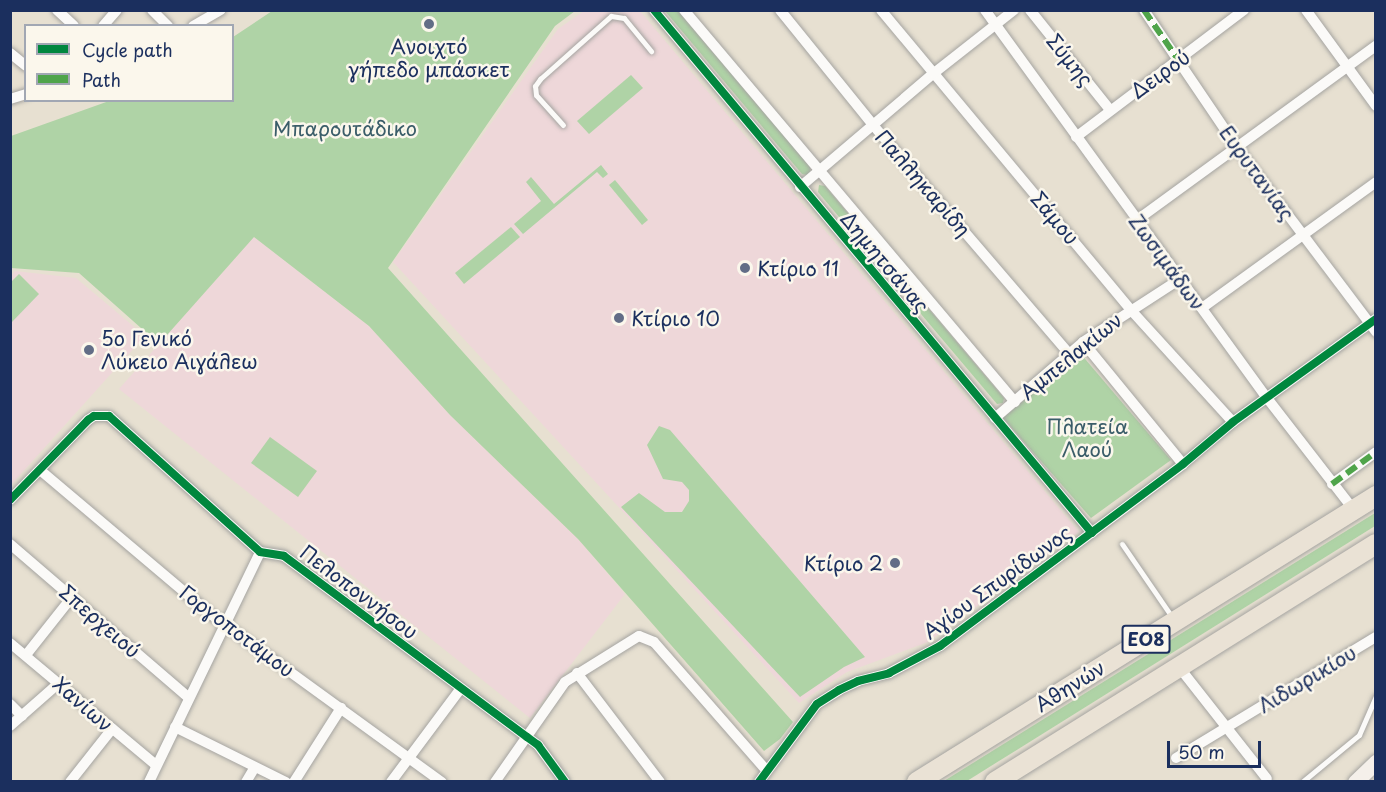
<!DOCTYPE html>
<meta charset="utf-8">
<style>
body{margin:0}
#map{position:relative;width:1386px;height:792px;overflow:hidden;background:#e7e0d1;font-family:"Playpen Sans",sans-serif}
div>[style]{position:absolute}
.built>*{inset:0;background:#eed7d9}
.green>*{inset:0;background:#afd3a6}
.roads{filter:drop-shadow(0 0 2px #a5a4a1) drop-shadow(0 0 2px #a5a4a1)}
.lane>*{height:5px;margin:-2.5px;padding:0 2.5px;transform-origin:2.5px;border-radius:2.5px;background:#fbfaf8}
.street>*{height:10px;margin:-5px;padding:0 5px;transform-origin:5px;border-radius:5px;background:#fbfaf8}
.secondary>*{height:15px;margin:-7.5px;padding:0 7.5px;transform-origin:7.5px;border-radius:7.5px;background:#f5f0ea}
.highway>*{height:20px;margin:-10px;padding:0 10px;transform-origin:10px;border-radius:10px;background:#eae2d5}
.quiet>*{height:6px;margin-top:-3px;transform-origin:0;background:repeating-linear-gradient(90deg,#4fa44a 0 12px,transparent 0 18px)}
.cycleway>*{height:8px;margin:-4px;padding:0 4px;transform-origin:4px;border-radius:4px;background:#00873e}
.dots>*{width:16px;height:16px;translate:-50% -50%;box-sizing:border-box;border:3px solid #fbf7ec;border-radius:50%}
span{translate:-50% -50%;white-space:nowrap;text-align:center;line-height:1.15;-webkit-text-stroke:5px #fbf7ec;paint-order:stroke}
.shield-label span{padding:2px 4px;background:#fbf7ec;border:2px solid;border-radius:4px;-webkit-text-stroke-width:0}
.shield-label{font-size:18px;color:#1b2f5e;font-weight:700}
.poi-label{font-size:20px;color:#1b2f5e}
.left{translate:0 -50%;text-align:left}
.right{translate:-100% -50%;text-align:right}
.street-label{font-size:20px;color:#1b2f5e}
.park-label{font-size:20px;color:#3a5d69}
.frame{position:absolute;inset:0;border:12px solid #1b2f5e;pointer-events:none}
.legend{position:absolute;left:24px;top:24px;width:210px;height:78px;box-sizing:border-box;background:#fbf7ec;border:2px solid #a1a7b3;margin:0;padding:8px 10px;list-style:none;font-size:18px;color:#1b2f5e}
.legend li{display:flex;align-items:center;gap:12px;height:30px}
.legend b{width:30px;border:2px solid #a1a7b3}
.scale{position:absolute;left:1167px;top:741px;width:94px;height:27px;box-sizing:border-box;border:3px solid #1b2f5e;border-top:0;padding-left:8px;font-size:18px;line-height:21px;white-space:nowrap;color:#1b2f5e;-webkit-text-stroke:4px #fbf7ec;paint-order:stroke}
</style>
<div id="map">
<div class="built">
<i style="clip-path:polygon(584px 11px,640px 11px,1079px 532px,928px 642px,847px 672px,799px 703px,393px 262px,558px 29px)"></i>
<i style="clip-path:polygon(254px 237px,369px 326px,450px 415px,578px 539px,625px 594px,530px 718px,119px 389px)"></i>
<i style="clip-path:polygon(15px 271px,76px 278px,145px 336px,11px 485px,11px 276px)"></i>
</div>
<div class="green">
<i style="clip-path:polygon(272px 11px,575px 11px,555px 26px,388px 268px,793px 722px,780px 739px,764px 751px,578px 539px,450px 415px,369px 326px,254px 237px,159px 344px,79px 273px,11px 268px,11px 136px,109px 101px,232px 100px,233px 37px)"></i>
<i style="clip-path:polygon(665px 11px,678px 11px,810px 167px,810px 172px,807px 175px,802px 174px)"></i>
<i style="clip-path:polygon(631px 75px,643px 88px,589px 134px,577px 121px)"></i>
<i style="clip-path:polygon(601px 165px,608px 174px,603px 178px,597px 172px,523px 234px,514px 224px,541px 201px,526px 182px,531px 177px,554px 204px)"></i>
<i style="clip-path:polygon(615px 180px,648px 220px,642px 225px,609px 185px)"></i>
<i style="clip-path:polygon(819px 185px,825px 186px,1004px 398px,1003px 403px,997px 404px,818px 192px)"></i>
<i style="clip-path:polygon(511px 227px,520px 237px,464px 284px,455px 273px)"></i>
<i style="clip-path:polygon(19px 274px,39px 294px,11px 323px,11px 282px)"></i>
<i style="clip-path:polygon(1080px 353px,1171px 460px,1091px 518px,1003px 418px)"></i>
<i style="clip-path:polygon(659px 426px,670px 430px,865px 657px,844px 667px,800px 697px,621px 507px,639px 493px,665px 512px,682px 512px,689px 501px,689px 490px,682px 482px,663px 479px,647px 445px)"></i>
<i style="clip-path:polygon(270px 437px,317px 471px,298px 497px,251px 463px)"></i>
<i style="clip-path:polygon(1375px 513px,1375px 526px,967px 781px,944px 781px)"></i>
</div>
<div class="roads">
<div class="lane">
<i style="left:563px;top:125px;width:40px;rotate:-132deg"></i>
<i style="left:536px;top:95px;width:9px;rotate:-96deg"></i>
<i style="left:535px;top:86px;width:9px;rotate:-54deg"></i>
<i style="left:540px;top:79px;width:95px;rotate:-41.6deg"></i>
<i style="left:611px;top:16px;width:13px;rotate:9deg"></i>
<i style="left:624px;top:18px;width:43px;rotate:50.7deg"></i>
<i style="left:1122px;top:544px;width:88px;rotate:55.6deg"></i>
<i style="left:1302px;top:782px;width:74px;rotate:-39.5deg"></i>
<i style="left:1359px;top:735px;width:43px;rotate:-66.4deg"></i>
</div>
<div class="street">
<i style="left:57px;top:10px;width:23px;rotate:43deg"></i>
<i style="left:152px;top:10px;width:23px;rotate:45deg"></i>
<i style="left:654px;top:10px;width:682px;rotate:50.05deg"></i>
<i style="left:684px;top:10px;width:513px;rotate:49.82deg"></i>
<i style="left:780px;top:10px;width:148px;rotate:51deg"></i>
<i style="left:873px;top:125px;width:301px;rotate:49.4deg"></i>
<i style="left:881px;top:10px;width:389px;rotate:50.2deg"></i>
<i style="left:1130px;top:309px;width:153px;rotate:47.7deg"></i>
<i style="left:985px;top:10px;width:480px;rotate:54deg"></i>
<i style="left:1267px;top:398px;width:142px;rotate:52.2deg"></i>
<i style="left:1030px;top:10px;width:128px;rotate:51.3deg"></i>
<i style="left:1144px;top:10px;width:164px;rotate:55.9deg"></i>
<i style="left:1236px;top:146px;width:233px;rotate:53deg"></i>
<i style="left:1306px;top:10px;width:119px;rotate:53.9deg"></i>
<i style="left:103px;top:26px;width:21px;rotate:-49deg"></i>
<i style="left:193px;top:26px;width:32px;rotate:-30deg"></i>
<i style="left:10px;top:53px;width:21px;rotate:39deg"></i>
<i style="left:10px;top:99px;width:17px;rotate:-17deg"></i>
<i style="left:1076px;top:137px;width:211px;rotate:-37.1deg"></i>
<i style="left:800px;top:187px;width:176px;rotate:-40.4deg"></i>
<i style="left:934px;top:73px;width:102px;rotate:-38.2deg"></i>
<i style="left:1137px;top:220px;width:296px;rotate:-36.1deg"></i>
<i style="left:1202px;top:308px;width:215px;rotate:-35.9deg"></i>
<i style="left:1083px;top:342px;width:158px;rotate:50.7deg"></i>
<i style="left:995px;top:418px;width:116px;rotate:-40.8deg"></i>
<i style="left:1083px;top:342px;width:116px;rotate:-33deg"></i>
<i style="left:40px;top:470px;width:221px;rotate:40.2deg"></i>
<i style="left:209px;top:613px;width:288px;rotate:36deg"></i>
<i style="left:1332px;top:484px;width:54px;rotate:-36deg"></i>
<i style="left:10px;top:500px;width:112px;rotate:-45.7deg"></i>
<i style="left:88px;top:420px;width:7px;rotate:-34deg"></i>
<i style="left:94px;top:416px;width:15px"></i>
<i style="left:109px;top:416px;width:203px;rotate:42deg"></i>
<i style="left:260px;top:552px;width:24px;rotate:9deg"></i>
<i style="left:284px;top:556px;width:303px;rotate:36.7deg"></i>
<i style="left:527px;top:737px;width:14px;rotate:36deg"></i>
<i style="left:538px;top:745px;width:46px;rotate:53.9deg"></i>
<i style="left:10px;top:544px;width:236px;rotate:40.7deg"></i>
<i style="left:10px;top:643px;width:190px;rotate:39.9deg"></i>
<i style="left:26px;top:655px;width:74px;rotate:-51.6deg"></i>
<i style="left:1179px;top:667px;width:142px;rotate:51.8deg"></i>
<i style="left:577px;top:673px;width:137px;rotate:52.7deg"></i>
<i style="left:10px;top:704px;width:17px;rotate:45deg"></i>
<i style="left:10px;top:726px;width:65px;rotate:-41.3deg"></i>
<i style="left:175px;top:727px;width:124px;rotate:26.4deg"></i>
<i style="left:1176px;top:758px;width:234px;rotate:-31.2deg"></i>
<i style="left:70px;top:782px;width:68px;rotate:-51.6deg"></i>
<i style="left:149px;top:782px;width:255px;rotate:-64.2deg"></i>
<i style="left:246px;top:782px;width:17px;rotate:-59deg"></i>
<i style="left:294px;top:782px;width:88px;rotate:-57.6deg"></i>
<i style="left:391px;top:782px;width:117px;rotate:-53.3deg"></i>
<i style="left:495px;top:782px;width:122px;rotate:-55deg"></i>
<i style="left:565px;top:682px;width:87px;rotate:-31.9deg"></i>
<i style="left:639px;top:636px;width:16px;rotate:22deg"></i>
<i style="left:654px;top:642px;width:171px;rotate:48.8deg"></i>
<i style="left:759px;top:782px;width:97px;rotate:-53.4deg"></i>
<i style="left:817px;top:704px;width:26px;rotate:-32deg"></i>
<i style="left:839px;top:690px;width:21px;rotate:-25deg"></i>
<i style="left:858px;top:681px;width:32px;rotate:-14deg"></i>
<i style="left:889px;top:673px;width:58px;rotate:-27.9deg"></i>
<i style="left:940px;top:646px;width:304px;rotate:-36.8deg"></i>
<i style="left:1183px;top:464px;width:65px;rotate:-40deg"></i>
<i style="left:1233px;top:422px;width:176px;rotate:-35.8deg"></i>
</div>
<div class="secondary">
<i style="left:1355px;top:782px;width:29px;rotate:-44deg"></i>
</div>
<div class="highway">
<i style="left:917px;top:782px;width:541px;rotate:-31.93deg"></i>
<i style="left:995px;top:782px;width:449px;rotate:-32deg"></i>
</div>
</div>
<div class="quiet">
<i style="left:1144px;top:10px;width:62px;rotate:55.5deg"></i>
<i style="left:1332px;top:484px;width:54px;rotate:-36deg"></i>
</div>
<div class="cycleway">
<i style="left:654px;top:10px;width:682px;rotate:50.05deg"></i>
<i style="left:10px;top:500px;width:112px;rotate:-45.7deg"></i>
<i style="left:88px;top:420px;width:7px;rotate:-34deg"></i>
<i style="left:94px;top:416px;width:15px"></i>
<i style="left:109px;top:416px;width:203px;rotate:42deg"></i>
<i style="left:260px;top:552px;width:24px;rotate:9deg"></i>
<i style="left:284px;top:556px;width:303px;rotate:36.7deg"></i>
<i style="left:527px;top:737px;width:14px;rotate:36deg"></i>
<i style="left:538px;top:745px;width:46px;rotate:53.9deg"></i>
<i style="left:759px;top:782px;width:97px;rotate:-53.4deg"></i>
<i style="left:817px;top:704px;width:26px;rotate:-32deg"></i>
<i style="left:839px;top:690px;width:21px;rotate:-25deg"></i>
<i style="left:858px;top:681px;width:32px;rotate:-14deg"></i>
<i style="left:889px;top:673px;width:58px;rotate:-27.9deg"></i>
<i style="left:940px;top:646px;width:304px;rotate:-36.8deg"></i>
<i style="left:1183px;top:464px;width:65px;rotate:-40deg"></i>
<i style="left:1233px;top:422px;width:176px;rotate:-35.8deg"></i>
</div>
<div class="dots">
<i style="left:429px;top:24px;background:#626d86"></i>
<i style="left:745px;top:268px;background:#626d86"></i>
<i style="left:619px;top:318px;background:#626d86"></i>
<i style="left:89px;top:350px;background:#626d86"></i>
<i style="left:895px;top:563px;background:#626d86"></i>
</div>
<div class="shield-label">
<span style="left:1146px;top:639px">ΕΟ8</span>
</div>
<div class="poi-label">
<span style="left:429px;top:58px">Ανοιχτό<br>γήπεδο μπάσκετ</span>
<span class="left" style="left:757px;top:268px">Κτίριο 11</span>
<span class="left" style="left:631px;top:318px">Κτίριο 10</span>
<span class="left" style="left:101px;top:350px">5ο Γενικό<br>Λύκειο Αιγάλεω</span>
<span class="right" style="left:883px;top:563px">Κτίριο 2</span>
</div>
<div class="street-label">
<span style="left:1070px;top:60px;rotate:51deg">Σύμης</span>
<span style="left:1160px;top:74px;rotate:-36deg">Δειρού</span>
<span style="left:1257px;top:173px;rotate:54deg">Ευρυτανίας</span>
<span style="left:923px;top:183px;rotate:49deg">Παλληκαρίδη</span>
<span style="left:1055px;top:218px;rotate:50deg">Σάμου</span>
<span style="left:885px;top:262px;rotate:50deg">Δημητσάνας</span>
<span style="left:1167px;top:262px;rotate:54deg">Ζωσιμάδων</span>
<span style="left:1071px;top:356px;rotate:-39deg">Αμπελακίων</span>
<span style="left:997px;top:582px;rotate:-36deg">Αγίου Σπυρίδωνος</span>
<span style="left:359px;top:592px;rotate:37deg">Πελοποννήσου</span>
<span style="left:100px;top:621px;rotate:41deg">Σπερχειού</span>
<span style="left:237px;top:631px;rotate:37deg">Γοργοποτάμου</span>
<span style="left:1307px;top:679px;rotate:-31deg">Λιδωρικίου</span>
<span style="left:1070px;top:686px;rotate:-32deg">Αθηνών</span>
<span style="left:83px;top:704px;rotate:41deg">Χανίων</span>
</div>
<div class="park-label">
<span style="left:345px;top:128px">Μπαρουτάδικο</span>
<span style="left:1087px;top:438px">Πλατεία<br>Λαού</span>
</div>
<div class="frame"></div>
<ul class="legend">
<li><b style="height:8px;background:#00873e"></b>Cycle path</li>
<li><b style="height:8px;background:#4fa44a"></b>Path</li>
</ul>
<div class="scale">50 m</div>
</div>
